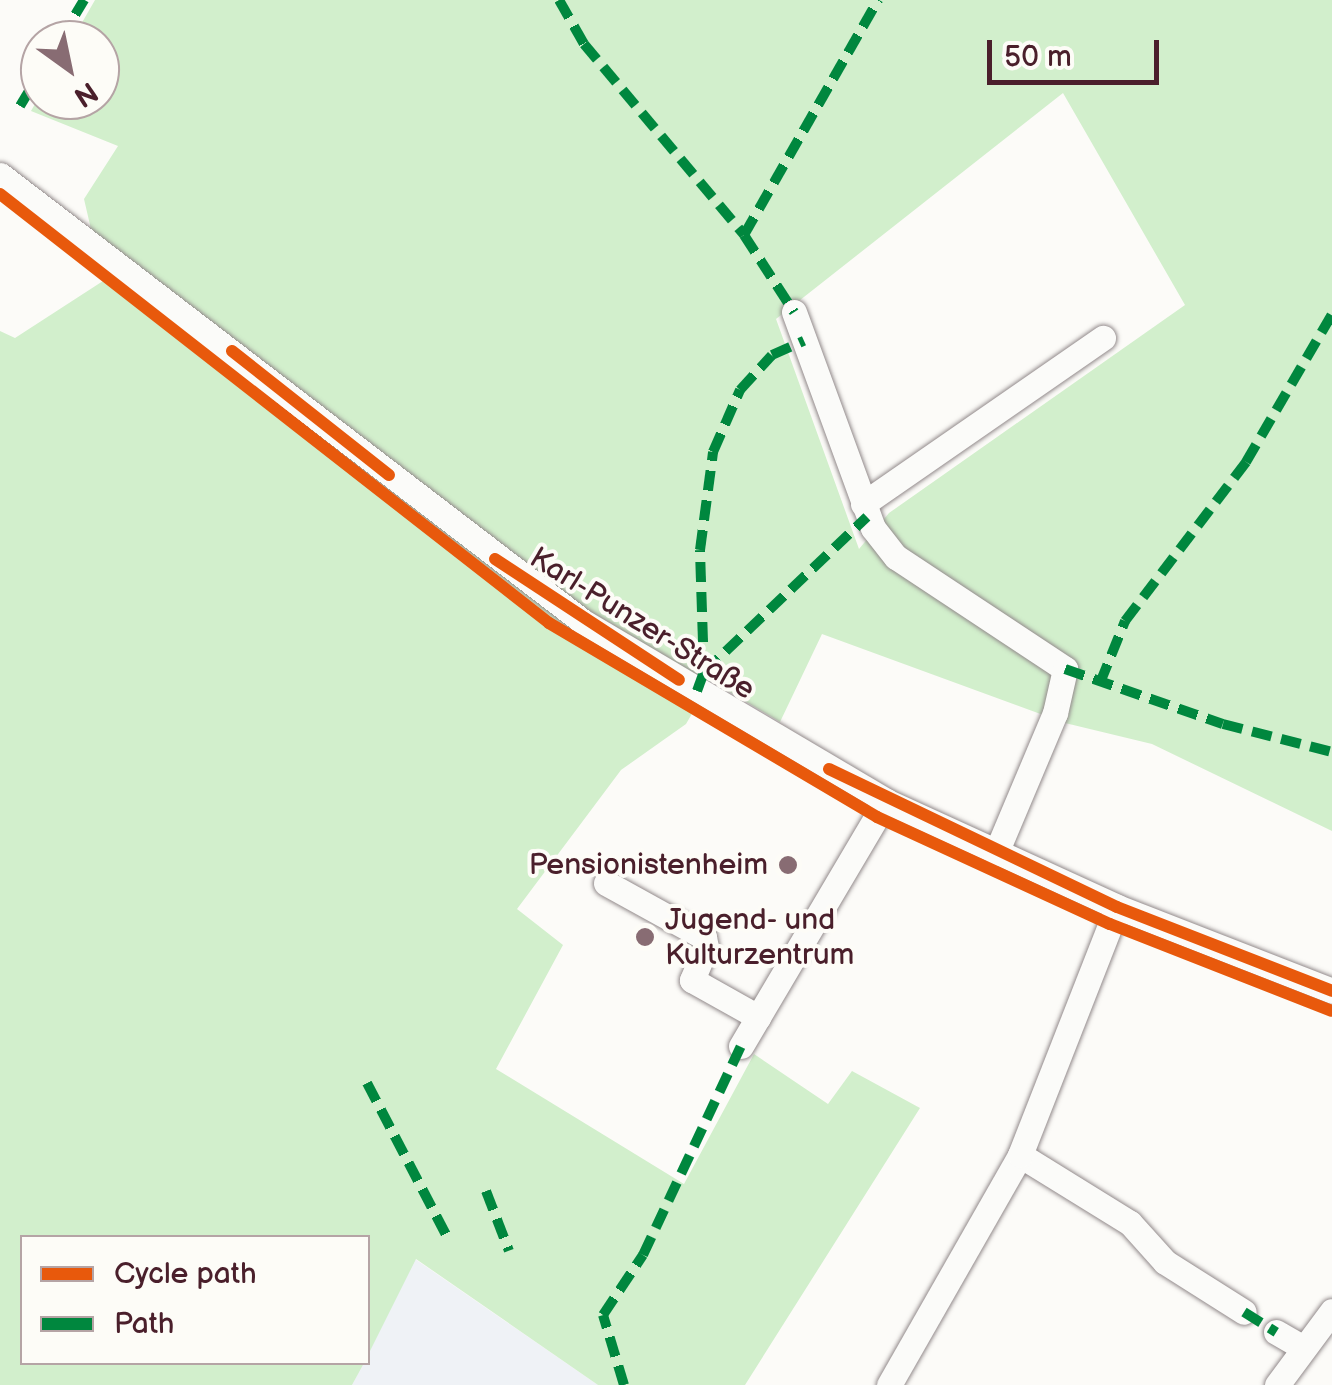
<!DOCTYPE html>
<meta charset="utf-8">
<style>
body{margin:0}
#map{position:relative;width:1332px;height:1385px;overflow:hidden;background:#fcfbf8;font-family:"Balsamiq Sans",sans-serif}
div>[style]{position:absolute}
.built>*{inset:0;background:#eff2f6}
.green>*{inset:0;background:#d2efcc}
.roads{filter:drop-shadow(0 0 2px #928a8b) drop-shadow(0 0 2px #928a8b)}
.minor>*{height:25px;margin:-12.5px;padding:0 12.5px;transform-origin:12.5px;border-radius:12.5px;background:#fbfbf9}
.quiet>*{height:10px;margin-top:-5px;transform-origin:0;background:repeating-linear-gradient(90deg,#00873e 0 20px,transparent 0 30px)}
.cycleway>*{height:12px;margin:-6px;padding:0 6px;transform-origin:6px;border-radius:6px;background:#e8590c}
.dots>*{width:28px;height:28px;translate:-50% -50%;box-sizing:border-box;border:5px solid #fdfcf7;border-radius:50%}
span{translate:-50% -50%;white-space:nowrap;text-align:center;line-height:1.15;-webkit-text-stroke:8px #fdfcf7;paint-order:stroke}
.street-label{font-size:30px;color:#4a1f2b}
.poi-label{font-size:30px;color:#4a1f2b}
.right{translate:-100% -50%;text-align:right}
.left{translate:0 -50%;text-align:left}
.legend{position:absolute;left:20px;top:1235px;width:350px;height:130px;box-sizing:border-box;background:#fdfcf7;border:2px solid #b5a4a5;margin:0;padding:12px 18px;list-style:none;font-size:30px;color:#4a1f2b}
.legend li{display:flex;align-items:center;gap:20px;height:50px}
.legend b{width:50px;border:2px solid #b5a4a5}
.north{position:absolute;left:20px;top:20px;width:100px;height:100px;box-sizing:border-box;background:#fdfcf7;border:2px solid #b5a4a5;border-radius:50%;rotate:147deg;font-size:28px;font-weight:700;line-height:40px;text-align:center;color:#4a1f2b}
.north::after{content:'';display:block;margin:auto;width:35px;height:45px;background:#886c73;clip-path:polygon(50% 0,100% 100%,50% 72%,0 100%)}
.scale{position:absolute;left:987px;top:40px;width:172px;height:45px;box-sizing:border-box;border:5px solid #4a1f2b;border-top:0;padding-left:12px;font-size:30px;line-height:35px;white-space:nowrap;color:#4a1f2b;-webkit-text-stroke:8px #fdfcf7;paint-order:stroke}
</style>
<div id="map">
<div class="built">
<i style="clip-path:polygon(415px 1259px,598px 1385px,352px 1385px)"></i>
</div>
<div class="green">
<i style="clip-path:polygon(evenodd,95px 0,1332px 0,1332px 831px,1152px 744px,1065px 723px,822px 634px,780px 722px,711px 681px,686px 724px,621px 770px,517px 909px,563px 945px,496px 1069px,684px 1184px,754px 1054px,828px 1104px,852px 1071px,920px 1108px,745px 1385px,598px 1385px,416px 1259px,368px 1355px,368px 1238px,22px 1238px,22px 1362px,364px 1363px,352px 1385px,0 1385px,0 331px,15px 338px,103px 281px,84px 199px,118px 146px,31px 111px,40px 95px,100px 100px,100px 40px,72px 40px,95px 0,1063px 93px,1185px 305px,889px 513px,859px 549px,776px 319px,1063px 93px)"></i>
</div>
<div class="roads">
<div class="minor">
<i style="left:0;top:175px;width:733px;rotate:37.46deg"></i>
<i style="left:582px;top:621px;width:353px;rotate:30.6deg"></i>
<i style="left:886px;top:801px;width:254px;rotate:24.6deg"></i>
<i style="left:1117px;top:907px;width:231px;rotate:21.3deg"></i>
<i style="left:794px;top:312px;width:230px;rotate:69.9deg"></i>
<i style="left:873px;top:528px;width:37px;rotate:52deg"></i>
<i style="left:896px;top:557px;width:203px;rotate:33.5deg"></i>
<i style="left:1065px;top:669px;width:45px;rotate:102.8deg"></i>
<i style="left:1055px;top:713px;width:152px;rotate:112.9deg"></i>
<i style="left:863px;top:504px;width:292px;rotate:-34.7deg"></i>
<i style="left:606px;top:883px;width:112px;rotate:28.9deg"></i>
<i style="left:704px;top:937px;width:10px;rotate:79deg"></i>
<i style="left:706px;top:947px;width:36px;rotate:113deg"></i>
<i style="left:692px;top:980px;width:76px;rotate:29.3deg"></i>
<i style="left:741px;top:1046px;width:285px;rotate:-59.4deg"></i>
<i style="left:1020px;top:1155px;width:129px;rotate:31.7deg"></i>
<i style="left:1130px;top:1223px;width:52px;rotate:48.1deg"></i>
<i style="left:1165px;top:1262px;width:93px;rotate:32.3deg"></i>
<i style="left:1276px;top:1332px;width:32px;rotate:30deg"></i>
<i style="left:889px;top:1385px;width:265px;rotate:-60.3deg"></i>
<i style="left:1020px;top:1155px;width:266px;rotate:-68.6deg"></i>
<i style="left:1277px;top:1385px;width:92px;rotate:-53.4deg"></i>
</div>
</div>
<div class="quiet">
<i style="left:559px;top:0;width:51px;rotate:60.4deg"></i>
<i style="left:584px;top:44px;width:249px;rotate:50deg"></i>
<i style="left:744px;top:235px;width:92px;rotate:57deg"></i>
<i style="left:60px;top:40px;width:47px;rotate:-59deg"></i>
<i style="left:20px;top:106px;width:39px;rotate:-59deg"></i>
<i style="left:744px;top:235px;width:271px;rotate:-60.3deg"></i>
<i style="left:1065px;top:669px;width:167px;rotate:19.2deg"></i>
<i style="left:1223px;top:724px;width:113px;rotate:14.4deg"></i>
<i style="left:704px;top:672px;width:122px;rotate:-91.9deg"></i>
<i style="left:700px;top:550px;width:99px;rotate:-82.4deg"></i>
<i style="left:713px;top:452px;width:68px;rotate:-66.5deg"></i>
<i style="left:740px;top:390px;width:47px;rotate:-47.6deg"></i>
<i style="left:772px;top:355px;width:35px;rotate:-24deg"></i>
<i style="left:1100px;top:683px;width:67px;rotate:-68deg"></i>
<i style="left:1125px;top:621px;width:200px;rotate:-52.7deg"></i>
<i style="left:1246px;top:462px;width:171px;rotate:-59.8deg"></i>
<i style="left:697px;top:691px;width:20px;rotate:-70deg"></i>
<i style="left:704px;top:672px;width:225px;rotate:-43.6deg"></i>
<i style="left:367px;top:1083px;width:171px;rotate:62.5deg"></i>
<i style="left:486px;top:1191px;width:64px;rotate:69deg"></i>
<i style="left:1244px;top:1312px;width:38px;rotate:32deg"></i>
<i style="left:624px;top:1385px;width:73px;rotate:-106.7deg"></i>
<i style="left:603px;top:1315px;width:72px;rotate:-56.3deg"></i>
<i style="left:643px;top:1255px;width:231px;rotate:-64.9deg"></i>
</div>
<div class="cycleway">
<i style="left:0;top:194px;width:697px;rotate:38deg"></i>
<i style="left:549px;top:623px;width:381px;rotate:30.6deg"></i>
<i style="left:877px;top:817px;width:256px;rotate:24.7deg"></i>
<i style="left:1110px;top:924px;width:238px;rotate:21.4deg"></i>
<i style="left:232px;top:351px;width:200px;rotate:38.3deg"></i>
<i style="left:495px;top:559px;width:220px;rotate:33.3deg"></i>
<i style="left:829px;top:769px;width:319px;rotate:25.6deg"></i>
<i style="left:1117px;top:907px;width:231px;rotate:21.3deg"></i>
</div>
<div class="dots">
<i style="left:788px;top:865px;background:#886c73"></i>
<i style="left:645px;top:937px;background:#886c73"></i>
</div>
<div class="street-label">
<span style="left:642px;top:624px;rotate:32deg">Karl-Punzer-Straße</span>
</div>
<div class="poi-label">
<span class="right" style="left:768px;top:865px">Pensionistenheim</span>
<span class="left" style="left:665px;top:937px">Jugend- und<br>Kulturzentrum</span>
</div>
<ul class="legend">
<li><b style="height:12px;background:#e8590c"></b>Cycle path</li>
<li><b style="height:12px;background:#00873e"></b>Path</li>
</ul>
<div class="north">N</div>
<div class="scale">50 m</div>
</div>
